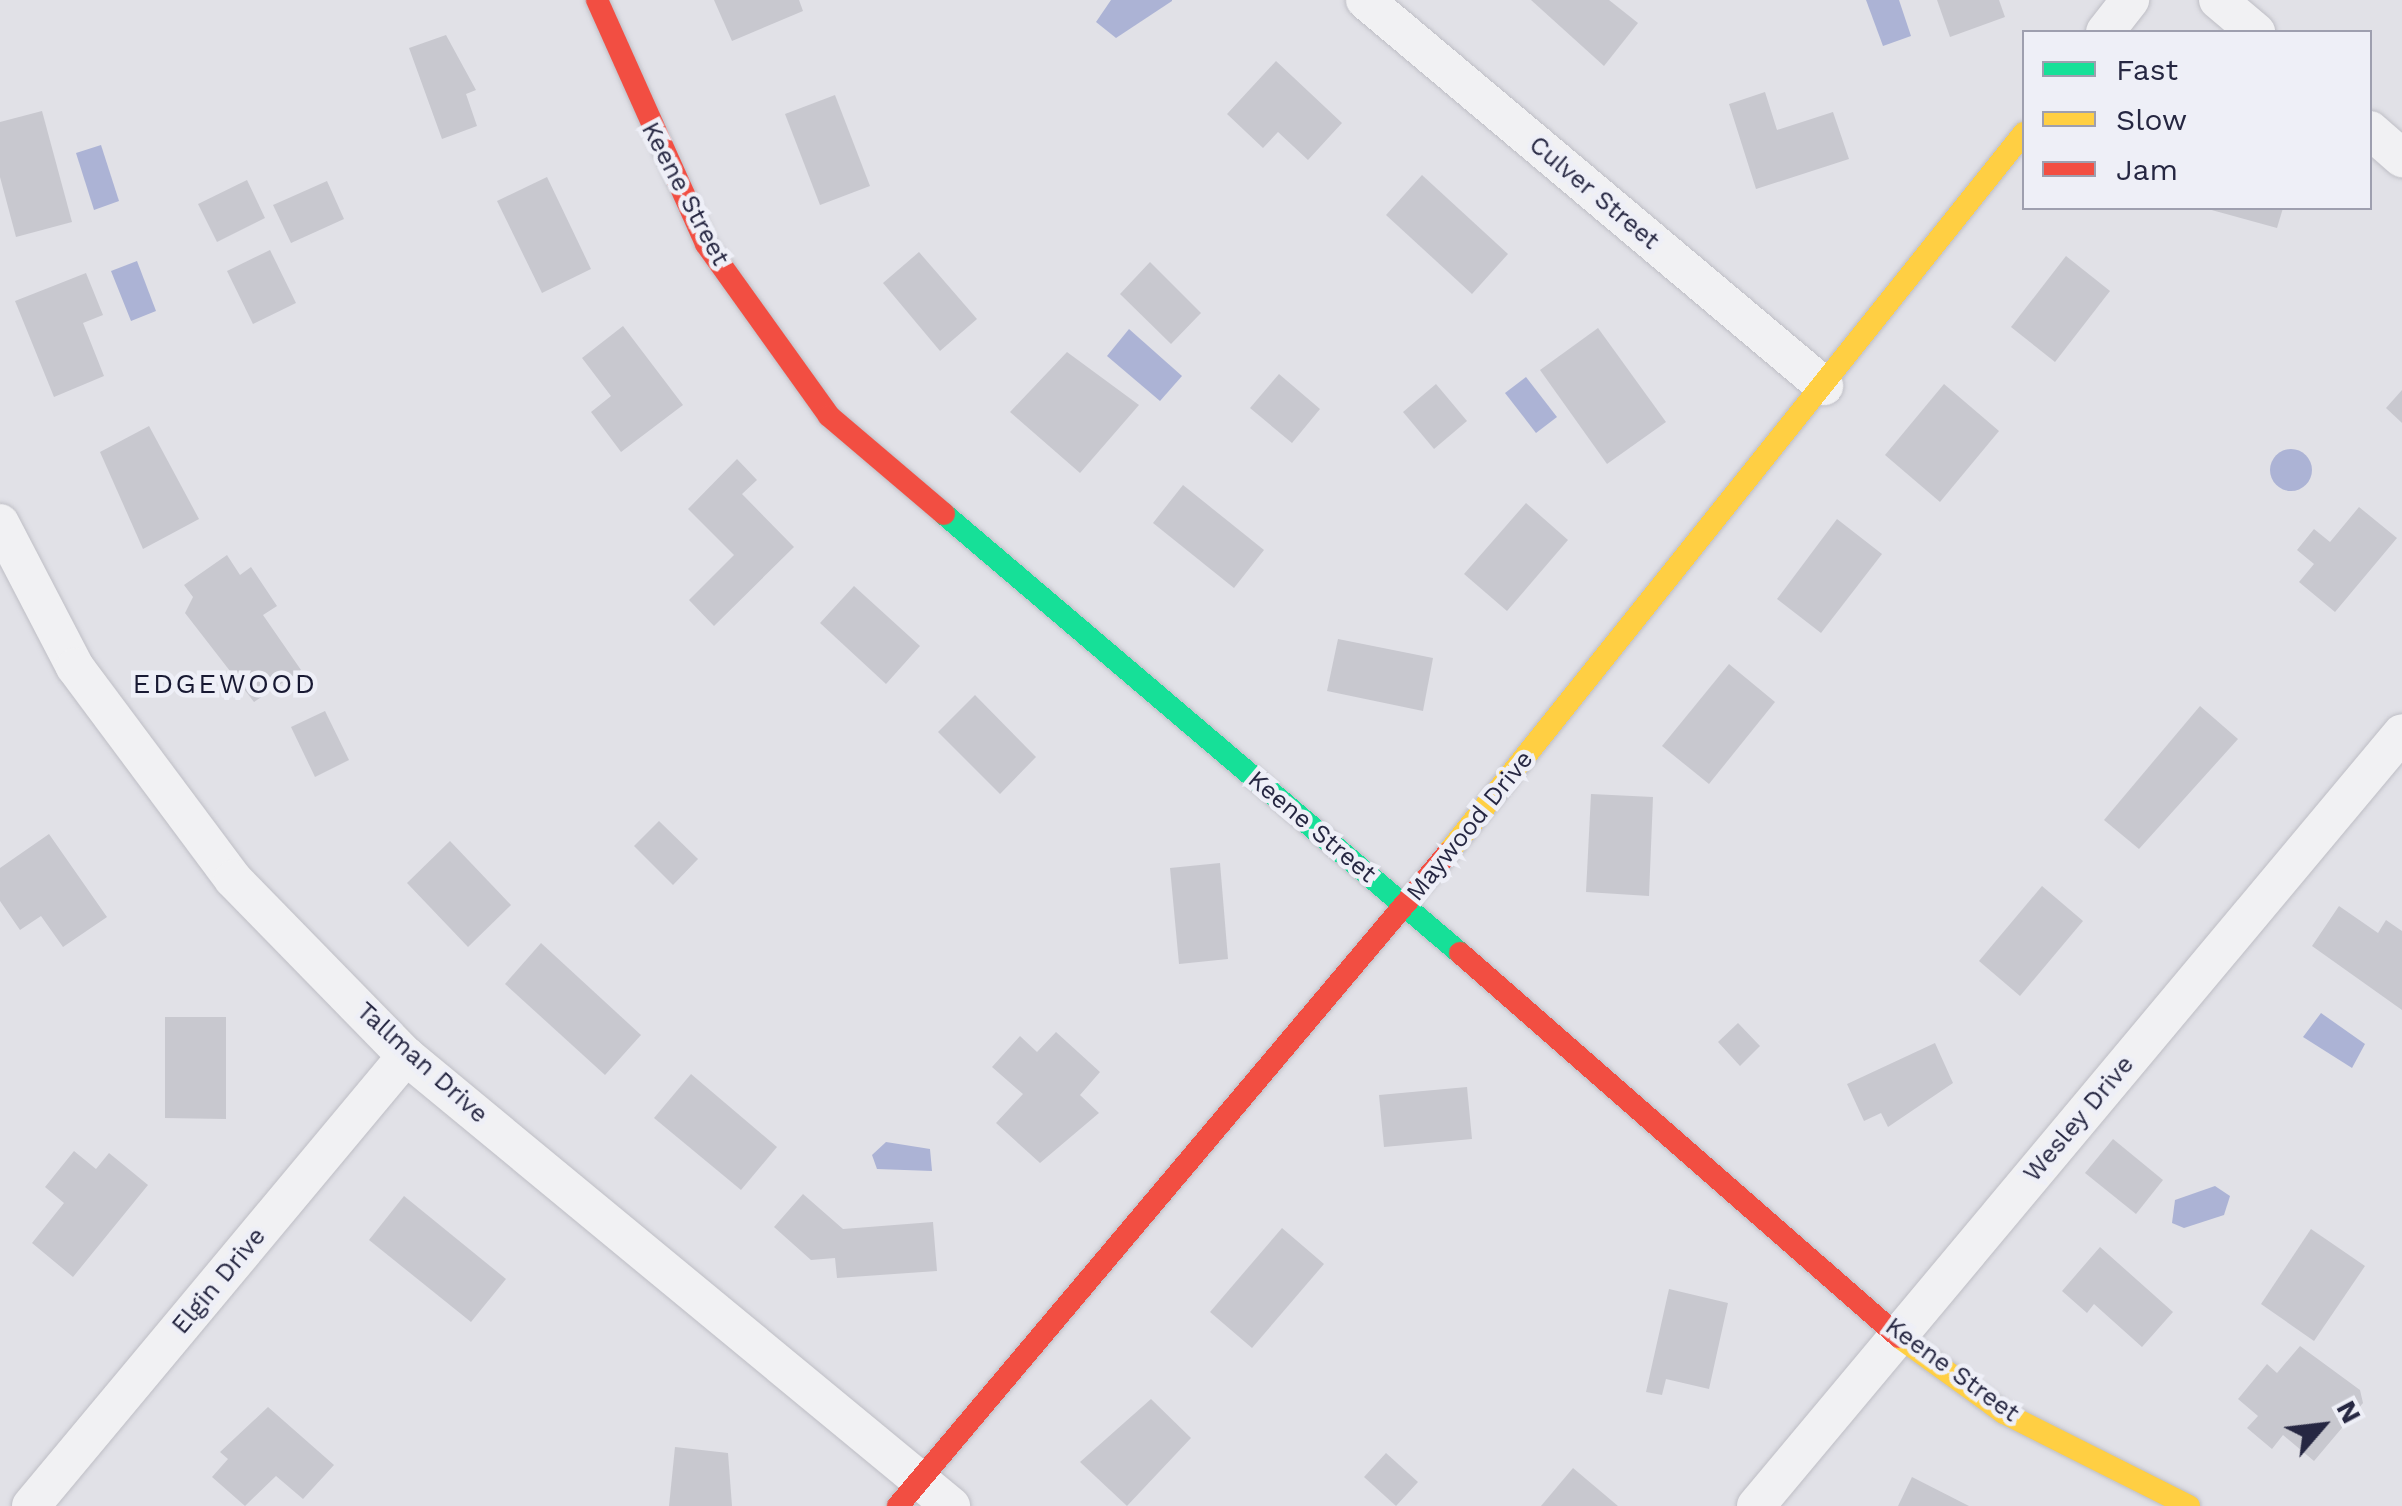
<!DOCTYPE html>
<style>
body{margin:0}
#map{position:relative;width:2402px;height:1506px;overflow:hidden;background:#e1e1e7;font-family:"Work Sans",sans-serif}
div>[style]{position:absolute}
.water>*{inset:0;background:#acb3d5}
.round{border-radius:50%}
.building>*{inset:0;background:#c8c8cf}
.roads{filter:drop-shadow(0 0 2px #bebec5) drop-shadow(0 0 2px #bebec5)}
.street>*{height:38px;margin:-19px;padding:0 19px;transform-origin:19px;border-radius:19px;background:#f1f1f3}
.fast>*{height:22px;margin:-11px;padding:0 11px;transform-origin:11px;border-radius:11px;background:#16e098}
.slow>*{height:22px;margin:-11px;padding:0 11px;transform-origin:11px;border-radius:11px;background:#ffcf43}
.jam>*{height:22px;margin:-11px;padding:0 11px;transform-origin:11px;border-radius:11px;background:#f24e42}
span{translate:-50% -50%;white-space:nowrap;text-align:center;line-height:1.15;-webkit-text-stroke:9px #eeeff7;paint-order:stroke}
.street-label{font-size:25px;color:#262742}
.neighbourhood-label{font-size:28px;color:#181933;letter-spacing:2.5px}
.legend{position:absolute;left:2022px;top:30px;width:350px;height:180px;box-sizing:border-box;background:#eeeff7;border:2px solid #9e9faf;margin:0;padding:12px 18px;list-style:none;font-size:30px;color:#262742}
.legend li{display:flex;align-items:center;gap:20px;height:50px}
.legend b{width:50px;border:2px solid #9e9faf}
.north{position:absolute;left:2272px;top:1376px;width:100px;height:100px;-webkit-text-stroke:8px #eeeff7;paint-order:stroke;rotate:62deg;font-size:28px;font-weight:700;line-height:40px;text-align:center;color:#262742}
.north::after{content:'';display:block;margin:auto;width:35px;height:45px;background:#262742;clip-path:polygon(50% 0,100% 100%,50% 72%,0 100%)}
</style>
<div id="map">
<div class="water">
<i style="clip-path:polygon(1111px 0,1172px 0,1172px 1px,1116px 38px,1096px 22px)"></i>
<i style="clip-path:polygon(1866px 0,1899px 0,1911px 36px,1883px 46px)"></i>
<i style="clip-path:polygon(101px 145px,119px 201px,94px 210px,76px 153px)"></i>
<i style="clip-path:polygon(137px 261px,156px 311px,131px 321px,111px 271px)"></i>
<i style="clip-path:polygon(1129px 329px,1182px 376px,1160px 401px,1107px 356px)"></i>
<i style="clip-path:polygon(1526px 377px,1557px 417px,1536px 433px,1505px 393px)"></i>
<i class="round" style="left:2270px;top:449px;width:42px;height:42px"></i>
<i style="clip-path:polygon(2321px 1013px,2365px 1044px,2352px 1068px,2303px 1037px)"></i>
<i style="clip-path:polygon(886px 1142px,930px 1149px,932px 1171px,877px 1169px,872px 1155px)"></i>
<i style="clip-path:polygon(2215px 1186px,2230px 1196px,2224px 1215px,2184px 1228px,2172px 1223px,2175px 1200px)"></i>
</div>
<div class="building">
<i style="clip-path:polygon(714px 0,799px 0,803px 11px,732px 41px)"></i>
<i style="clip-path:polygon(1531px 0,1609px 0,1638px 23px,1604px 66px)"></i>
<i style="clip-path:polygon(1937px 0,1999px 0,2005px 17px,1950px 37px)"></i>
<i style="clip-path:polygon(446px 35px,476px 90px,466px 94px,477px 126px,442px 139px,409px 48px)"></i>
<i style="clip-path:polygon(1276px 61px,1342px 123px,1308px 160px,1278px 132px,1263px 148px,1227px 114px)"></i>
<i style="clip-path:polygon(1765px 92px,1777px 130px,1833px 112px,1849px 159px,1756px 189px,1729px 104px)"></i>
<i style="clip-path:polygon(835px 95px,870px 186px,820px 205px,785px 114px)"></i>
<i style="clip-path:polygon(42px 111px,72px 222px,16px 237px,0 177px,0 122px)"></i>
<i style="clip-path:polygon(1422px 175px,1508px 254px,1472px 294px,1386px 215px)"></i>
<i style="clip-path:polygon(547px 177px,591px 269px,542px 293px,497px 201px)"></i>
<i style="clip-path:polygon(247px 180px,265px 218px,217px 242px,198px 204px)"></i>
<i style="clip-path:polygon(327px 181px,344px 219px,291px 243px,273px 205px)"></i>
<i style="clip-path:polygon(2208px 209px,2208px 208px,2283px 208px,2277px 228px)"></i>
<i style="clip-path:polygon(270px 250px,296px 303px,253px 324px,227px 271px)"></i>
<i style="clip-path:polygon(919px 252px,977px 319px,940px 351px,883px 283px)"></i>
<i style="clip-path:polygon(2066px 256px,2110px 291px,2055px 362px,2011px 327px)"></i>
<i style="clip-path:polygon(1150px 262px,1201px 313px,1171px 344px,1120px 294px)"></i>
<i style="clip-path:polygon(86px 273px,103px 315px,83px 323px,104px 376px,54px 397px,15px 301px)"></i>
<i style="clip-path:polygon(623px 326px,683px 405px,621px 452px,591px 412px,611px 396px,582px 358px)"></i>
<i style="clip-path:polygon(1598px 328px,1666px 422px,1607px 464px,1540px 370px)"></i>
<i style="clip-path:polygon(1067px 352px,1139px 405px,1080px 473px,1010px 412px)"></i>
<i style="clip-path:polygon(1279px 374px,1320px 409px,1292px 443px,1250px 408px)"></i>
<i style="clip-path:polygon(1436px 384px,1467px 421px,1434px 449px,1403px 412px)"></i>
<i style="clip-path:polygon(1944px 384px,1999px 431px,1940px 502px,1885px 455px)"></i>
<i style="clip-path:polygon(2402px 390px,2402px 423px,2386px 408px)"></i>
<i style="clip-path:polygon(149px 426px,199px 519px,143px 549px,100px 452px)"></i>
<i style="clip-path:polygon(737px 459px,757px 480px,742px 494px,794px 547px,714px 626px,689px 600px,734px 555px,688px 509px)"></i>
<i style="clip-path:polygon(1183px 485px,1264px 550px,1234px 588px,1153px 523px)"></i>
<i style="clip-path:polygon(1526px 503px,1568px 540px,1507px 611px,1464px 574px)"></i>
<i style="clip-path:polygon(2359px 507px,2397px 538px,2335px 612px,2299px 582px,2314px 564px,2297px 550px,2314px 529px,2330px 542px)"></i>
<i style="clip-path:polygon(1837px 519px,1882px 554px,1821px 633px,1777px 599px)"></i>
<i style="clip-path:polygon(227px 555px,240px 575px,251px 567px,277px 606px,263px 615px,301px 670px,254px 702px,185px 613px,193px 597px,184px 585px)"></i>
<i style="clip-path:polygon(854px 586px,920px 646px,886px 684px,820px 623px)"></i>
<i style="clip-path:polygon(1338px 639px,1433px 658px,1423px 711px,1327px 691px)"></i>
<i style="clip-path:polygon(1729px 664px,1775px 702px,1709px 784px,1662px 746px)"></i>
<i style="clip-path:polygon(975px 695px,1036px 757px,1000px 794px,938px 732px)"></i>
<i style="clip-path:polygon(2200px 706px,2238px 739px,2139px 849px,2104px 820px)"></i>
<i style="clip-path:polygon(325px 711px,349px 760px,315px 777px,291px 727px)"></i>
<i style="clip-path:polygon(1591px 794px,1653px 797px,1649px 896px,1586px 892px)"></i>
<i style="clip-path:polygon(659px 821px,698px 859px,673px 885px,634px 846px)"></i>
<i style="clip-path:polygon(49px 834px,107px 917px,63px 947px,41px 916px,20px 930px,0 901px,0 868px)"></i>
<i style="clip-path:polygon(450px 841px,511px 905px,468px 947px,407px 883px)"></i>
<i style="clip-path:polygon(1220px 863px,1228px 959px,1179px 964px,1170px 868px)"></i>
<i style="clip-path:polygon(2042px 886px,2083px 921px,2020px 996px,1979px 961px)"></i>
<i style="clip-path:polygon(2339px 906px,2378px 933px,2386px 920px,2402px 931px,2402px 1010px,2312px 946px)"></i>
<i style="clip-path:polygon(541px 943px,641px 1035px,605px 1075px,505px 984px)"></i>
<i style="clip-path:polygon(165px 1017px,226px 1017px,226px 1119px,165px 1118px)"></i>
<i style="clip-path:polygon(1738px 1023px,1760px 1046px,1740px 1066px,1718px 1042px)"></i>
<i style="clip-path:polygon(1056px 1032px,1100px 1072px,1080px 1095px,1099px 1113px,1040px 1163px,996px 1123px,1023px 1094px,992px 1067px,1020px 1036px,1037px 1052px)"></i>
<i style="clip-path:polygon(1935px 1043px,1953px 1083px,1888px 1127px,1881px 1113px,1864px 1121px,1847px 1084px)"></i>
<i style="clip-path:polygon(691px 1074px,777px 1147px,741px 1190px,654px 1118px)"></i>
<i style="clip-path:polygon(1467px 1087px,1472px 1139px,1384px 1147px,1379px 1095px)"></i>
<i style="clip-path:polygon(2113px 1139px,2163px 1180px,2136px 1214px,2085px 1173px)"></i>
<i style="clip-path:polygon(74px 1151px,96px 1169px,109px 1153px,148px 1185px,73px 1277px,32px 1243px,64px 1203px,45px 1187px)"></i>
<i style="clip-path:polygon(803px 1194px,843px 1229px,933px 1222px,937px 1271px,837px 1278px,835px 1258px,811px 1260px,774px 1227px)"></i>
<i style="clip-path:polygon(404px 1196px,506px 1279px,471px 1322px,369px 1240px)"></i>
<i style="clip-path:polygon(1282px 1228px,1324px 1264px,1252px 1348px,1210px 1312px)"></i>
<i style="clip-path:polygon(2311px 1229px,2365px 1266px,2314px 1341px,2261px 1304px)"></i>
<i style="clip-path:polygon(2100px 1247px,2173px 1312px,2142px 1347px,2094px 1304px,2087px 1313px,2062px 1291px)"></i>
<i style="clip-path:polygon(1669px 1289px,1728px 1303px,1709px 1389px,1666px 1379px,1662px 1395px,1646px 1392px)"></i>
<i style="clip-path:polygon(2300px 1346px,2360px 1390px,2363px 1403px,2314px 1461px,2283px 1435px,2272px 1449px,2247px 1428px,2258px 1416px,2238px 1399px,2267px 1364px,2277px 1373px)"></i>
<i style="clip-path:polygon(1151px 1399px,1191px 1438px,1127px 1506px,1080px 1462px)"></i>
<i style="clip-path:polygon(268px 1407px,334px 1465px,303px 1499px,276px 1476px,245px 1506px,212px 1477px,228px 1459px,220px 1452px)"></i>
<i style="clip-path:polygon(675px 1447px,728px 1453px,732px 1506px,669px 1506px)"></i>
<i style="clip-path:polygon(1386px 1453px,1418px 1482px,1396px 1506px,1364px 1477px)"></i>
<i style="clip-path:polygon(1573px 1468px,1618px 1506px,1541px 1506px)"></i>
<i style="clip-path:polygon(1912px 1477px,1969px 1506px,1898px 1506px)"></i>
</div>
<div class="roads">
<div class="street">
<i style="left:1365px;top:0;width:600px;rotate:40.06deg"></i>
<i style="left:2218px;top:0;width:50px;rotate:40.1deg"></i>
<i style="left:2105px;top:32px;width:41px;rotate:-52deg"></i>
<i style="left:2370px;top:130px;width:43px;rotate:41.2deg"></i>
<i style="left:0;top:523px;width:162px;rotate:62.5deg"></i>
<i style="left:75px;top:667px;width:264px;rotate:53.3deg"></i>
<i style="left:233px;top:879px;width:248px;rotate:45.7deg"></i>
<i style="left:406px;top:1056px;width:707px;rotate:39.55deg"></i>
<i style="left:31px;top:1506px;width:586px;rotate:-50.19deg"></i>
<i style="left:1756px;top:1506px;width:1007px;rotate:-50.11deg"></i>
</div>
<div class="fast">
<i style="left:944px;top:514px;width:677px;rotate:40.39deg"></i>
</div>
<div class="slow">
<i style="left:1448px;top:853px;width:922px;rotate:-51.34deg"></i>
<i style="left:1899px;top:1337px;width:130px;rotate:35.9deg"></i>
<i style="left:2004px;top:1413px;width:207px;rotate:26.7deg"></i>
</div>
<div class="jam">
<i style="left:597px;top:0;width:267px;rotate:65.9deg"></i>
<i style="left:706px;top:244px;width:211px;rotate:54.4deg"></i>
<i style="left:829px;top:416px;width:151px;rotate:40.4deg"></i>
<i style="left:1460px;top:953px;width:583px;rotate:41.18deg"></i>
<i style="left:898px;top:1506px;width:854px;rotate:-49.89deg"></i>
</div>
</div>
<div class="street-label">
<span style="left:1594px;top:193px;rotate:40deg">Culver Street</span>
<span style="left:685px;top:194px;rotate:62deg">Keene Street</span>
<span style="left:1470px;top:826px;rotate:-51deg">Maywood Drive</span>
<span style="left:1312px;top:827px;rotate:40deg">Keene Street</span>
<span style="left:422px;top:1063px;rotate:42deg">Tallman Drive</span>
<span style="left:2079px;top:1119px;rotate:-50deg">Wesley Drive</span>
<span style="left:219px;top:1281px;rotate:-50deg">Elgin Drive</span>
<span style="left:1952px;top:1370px;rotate:36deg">Keene Street</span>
</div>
<div class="neighbourhood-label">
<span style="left:225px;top:684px">EDGEWOOD</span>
</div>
<ul class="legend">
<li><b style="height:12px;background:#16e098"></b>Fast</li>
<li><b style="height:12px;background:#ffcf43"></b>Slow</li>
<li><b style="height:12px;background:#f24e42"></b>Jam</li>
</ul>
<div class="north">N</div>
</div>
